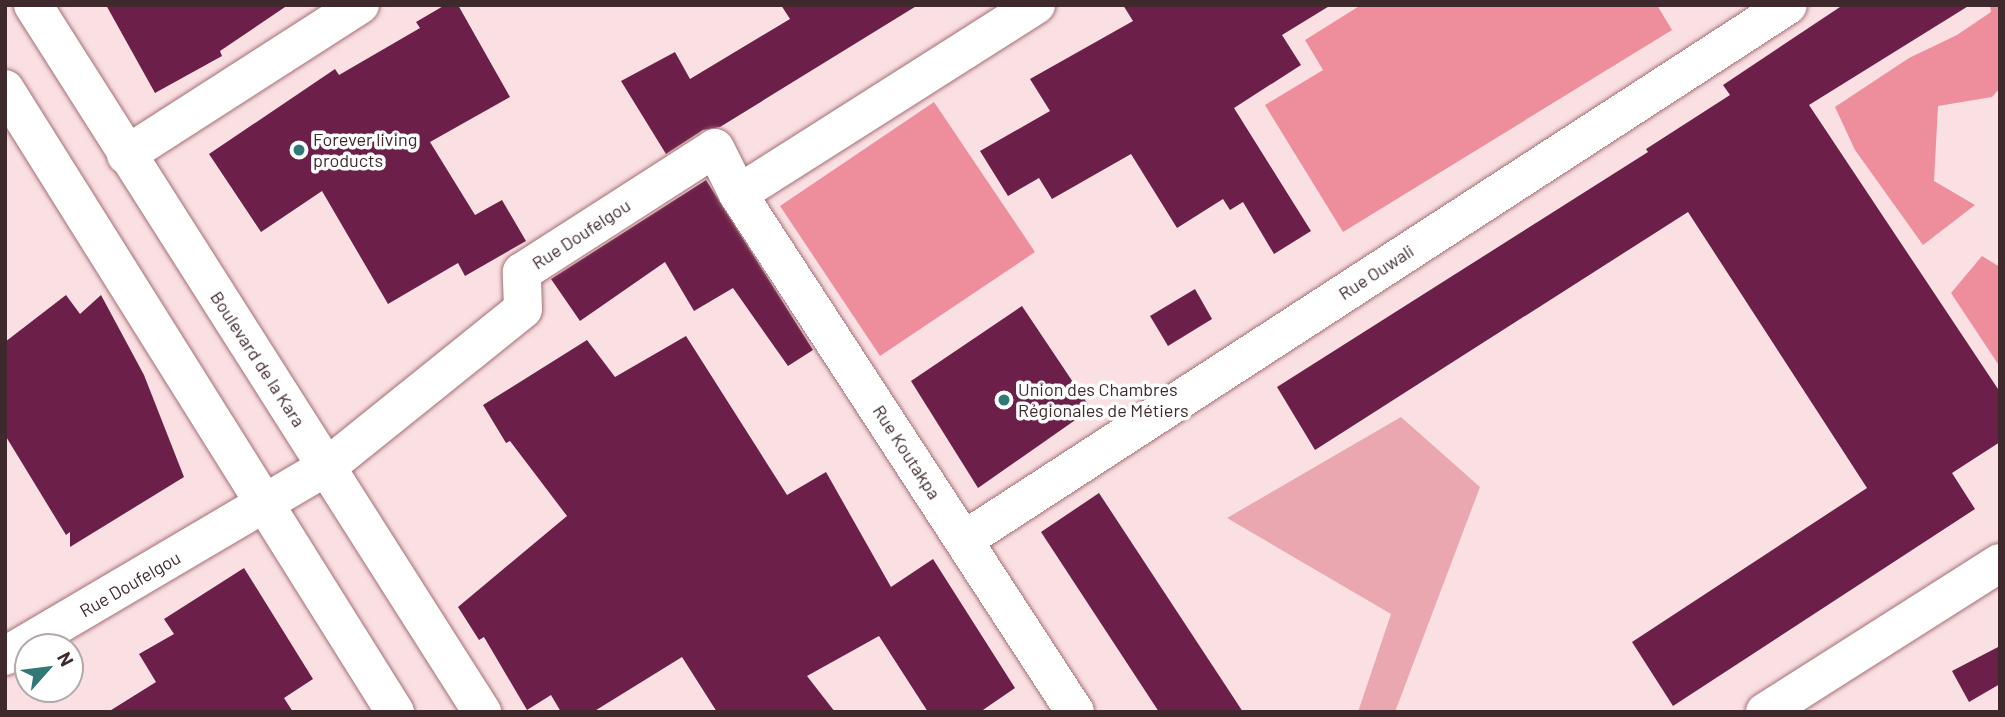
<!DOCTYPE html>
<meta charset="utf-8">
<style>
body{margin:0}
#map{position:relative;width:2005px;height:717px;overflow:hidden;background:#fae0e3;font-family:Barlow,sans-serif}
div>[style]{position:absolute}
.green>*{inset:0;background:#eaa7af}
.forest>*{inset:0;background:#ee8e9c}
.building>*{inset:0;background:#6c2049}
.roads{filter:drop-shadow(0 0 2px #a56e75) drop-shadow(0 0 2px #a56e75)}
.minor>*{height:38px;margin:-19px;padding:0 19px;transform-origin:19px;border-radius:19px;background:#fff}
.secondary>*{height:38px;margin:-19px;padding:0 19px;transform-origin:19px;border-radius:19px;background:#fff}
.dots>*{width:19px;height:19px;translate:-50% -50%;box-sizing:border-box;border:4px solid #fff;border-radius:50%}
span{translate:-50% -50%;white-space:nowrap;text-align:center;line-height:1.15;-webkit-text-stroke:7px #fff;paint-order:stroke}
.poi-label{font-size:18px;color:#40292c}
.left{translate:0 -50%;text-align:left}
.street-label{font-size:18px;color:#40292c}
.frame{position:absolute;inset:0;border:7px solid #40292c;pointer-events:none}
.north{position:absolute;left:14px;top:633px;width:70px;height:70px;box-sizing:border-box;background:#fff;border:2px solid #b3a9ab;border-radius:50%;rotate:62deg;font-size:19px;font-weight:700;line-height:28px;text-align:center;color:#40292c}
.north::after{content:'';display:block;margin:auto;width:24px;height:32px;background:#317976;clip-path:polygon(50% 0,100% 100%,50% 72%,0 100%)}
</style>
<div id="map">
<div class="green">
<i style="clip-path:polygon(1401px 417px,1480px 487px,1395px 712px,1358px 712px,1391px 614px,1227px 518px)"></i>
</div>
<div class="forest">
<i style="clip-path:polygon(1361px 5px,1657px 5px,1672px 30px,1343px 232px,1265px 105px,1323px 70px,1305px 40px)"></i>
<i style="clip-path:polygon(1990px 5px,2000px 5px,2000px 88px,1992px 97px,1938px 106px,1934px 181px,1975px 205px,1923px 245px,1855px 150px,1835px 107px,1909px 58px,1957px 35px,1991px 12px)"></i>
<i style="clip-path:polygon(934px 102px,1035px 252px,880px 356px,780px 206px)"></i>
<i style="clip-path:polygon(1982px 256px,2000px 267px,2000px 367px,1951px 293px)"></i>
</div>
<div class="building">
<i style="clip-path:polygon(106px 5px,288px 5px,220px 51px,222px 56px,155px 93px)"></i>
<i style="clip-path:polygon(445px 5px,458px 5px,510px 97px,430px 142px,475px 215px,502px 200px,526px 241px,465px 276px,458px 263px,388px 304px,322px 191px,261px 232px,209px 154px,335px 69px,339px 75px,420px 28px,416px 22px)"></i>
<i style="clip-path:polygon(781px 5px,918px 5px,720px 127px,703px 130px,666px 154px,621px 81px,675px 52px,690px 79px,790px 19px)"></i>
<i style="clip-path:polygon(1123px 5px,1331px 5px,1282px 35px,1301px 65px,1234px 108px,1311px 231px,1274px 254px,1243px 202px,1230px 210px,1223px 199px,1177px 228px,1131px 154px,1052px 199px,1039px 178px,1008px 196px,980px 151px,1050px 111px,1030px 79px,1133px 21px)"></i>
<i style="clip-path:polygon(1843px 5px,1970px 5px,1809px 105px,2000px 392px,2000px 442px,1952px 473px,1975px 509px,1673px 706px,1632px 642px,1867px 488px,1688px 212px,1315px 450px,1277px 387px,1648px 152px,1646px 149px,1730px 95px,1723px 85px)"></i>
<i style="clip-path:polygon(706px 180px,813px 350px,788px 366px,733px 288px,694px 311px,665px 262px,580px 321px,551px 279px)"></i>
<i style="clip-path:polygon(1195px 289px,1212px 319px,1168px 346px,1150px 316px)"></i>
<i style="clip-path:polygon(66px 295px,80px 314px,101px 295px,144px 375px,184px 477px,70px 547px,70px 532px,66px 535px,5px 435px,5px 342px)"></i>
<i style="clip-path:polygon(1022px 306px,1091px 409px,978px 488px,911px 381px)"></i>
<i style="clip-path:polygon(686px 336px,787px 495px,826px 472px,891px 587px,933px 559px,1015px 688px,980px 712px,928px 712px,879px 636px,807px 676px,835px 712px,717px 712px,682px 657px,593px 712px,561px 712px,551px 695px,527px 710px,484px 637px,479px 640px,458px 607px,567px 516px,510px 441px,506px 443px,483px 405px,587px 340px,615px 377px)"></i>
<i style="clip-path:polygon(1099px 493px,1243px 712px,1159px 712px,1041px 532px)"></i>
<i style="clip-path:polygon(244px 568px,313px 679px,284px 698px,293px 712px,108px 712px,156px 682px,139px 654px,174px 634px,164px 619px)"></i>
<i style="clip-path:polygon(2000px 646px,2000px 684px,1969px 702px,1952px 671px)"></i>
</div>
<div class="roads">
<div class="minor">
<i style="left:126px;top:155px;width:278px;rotate:-32.7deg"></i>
<i style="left:738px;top:194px;width:618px;rotate:56.95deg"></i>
<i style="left:964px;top:540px;width:982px;rotate:-32.99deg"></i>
<i style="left:5px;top:656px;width:375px;rotate:-30.5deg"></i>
<i style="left:328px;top:466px;width:250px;rotate:-38.8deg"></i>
<i style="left:523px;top:309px;width:37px;rotate:-92deg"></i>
<i style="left:522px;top:272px;width:229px;rotate:-32.7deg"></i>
<i style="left:715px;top:148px;width:51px;rotate:63.4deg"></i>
<i style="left:738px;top:194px;width:353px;rotate:-32.4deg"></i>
<i style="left:1765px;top:712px;width:278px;rotate:-32.4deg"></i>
</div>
<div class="secondary">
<i style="left:33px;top:5px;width:838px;rotate:57.58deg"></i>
<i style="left:5px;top:89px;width:735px;rotate:57.95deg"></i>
</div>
</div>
<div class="dots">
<i style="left:299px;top:150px;background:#317976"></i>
<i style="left:1004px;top:400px;background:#317976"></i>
</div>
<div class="poi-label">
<span class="left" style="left:313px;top:150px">Forever living<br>products</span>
<span class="left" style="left:1018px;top:400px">Union des Chambres<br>Régionales de Métiers</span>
</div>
<div class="street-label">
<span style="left:581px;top:234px;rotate:-33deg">Rue Doufelgou</span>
<span style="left:1376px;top:272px;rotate:-33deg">Rue Ouwali</span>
<span style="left:258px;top:359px;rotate:57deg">Boulevard de la Kara</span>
<span style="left:907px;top:452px;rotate:57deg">Rue Koutakpa</span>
<span style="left:130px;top:584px;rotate:-30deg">Rue Doufelgou</span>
</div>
<div class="frame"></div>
<div class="north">N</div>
</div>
